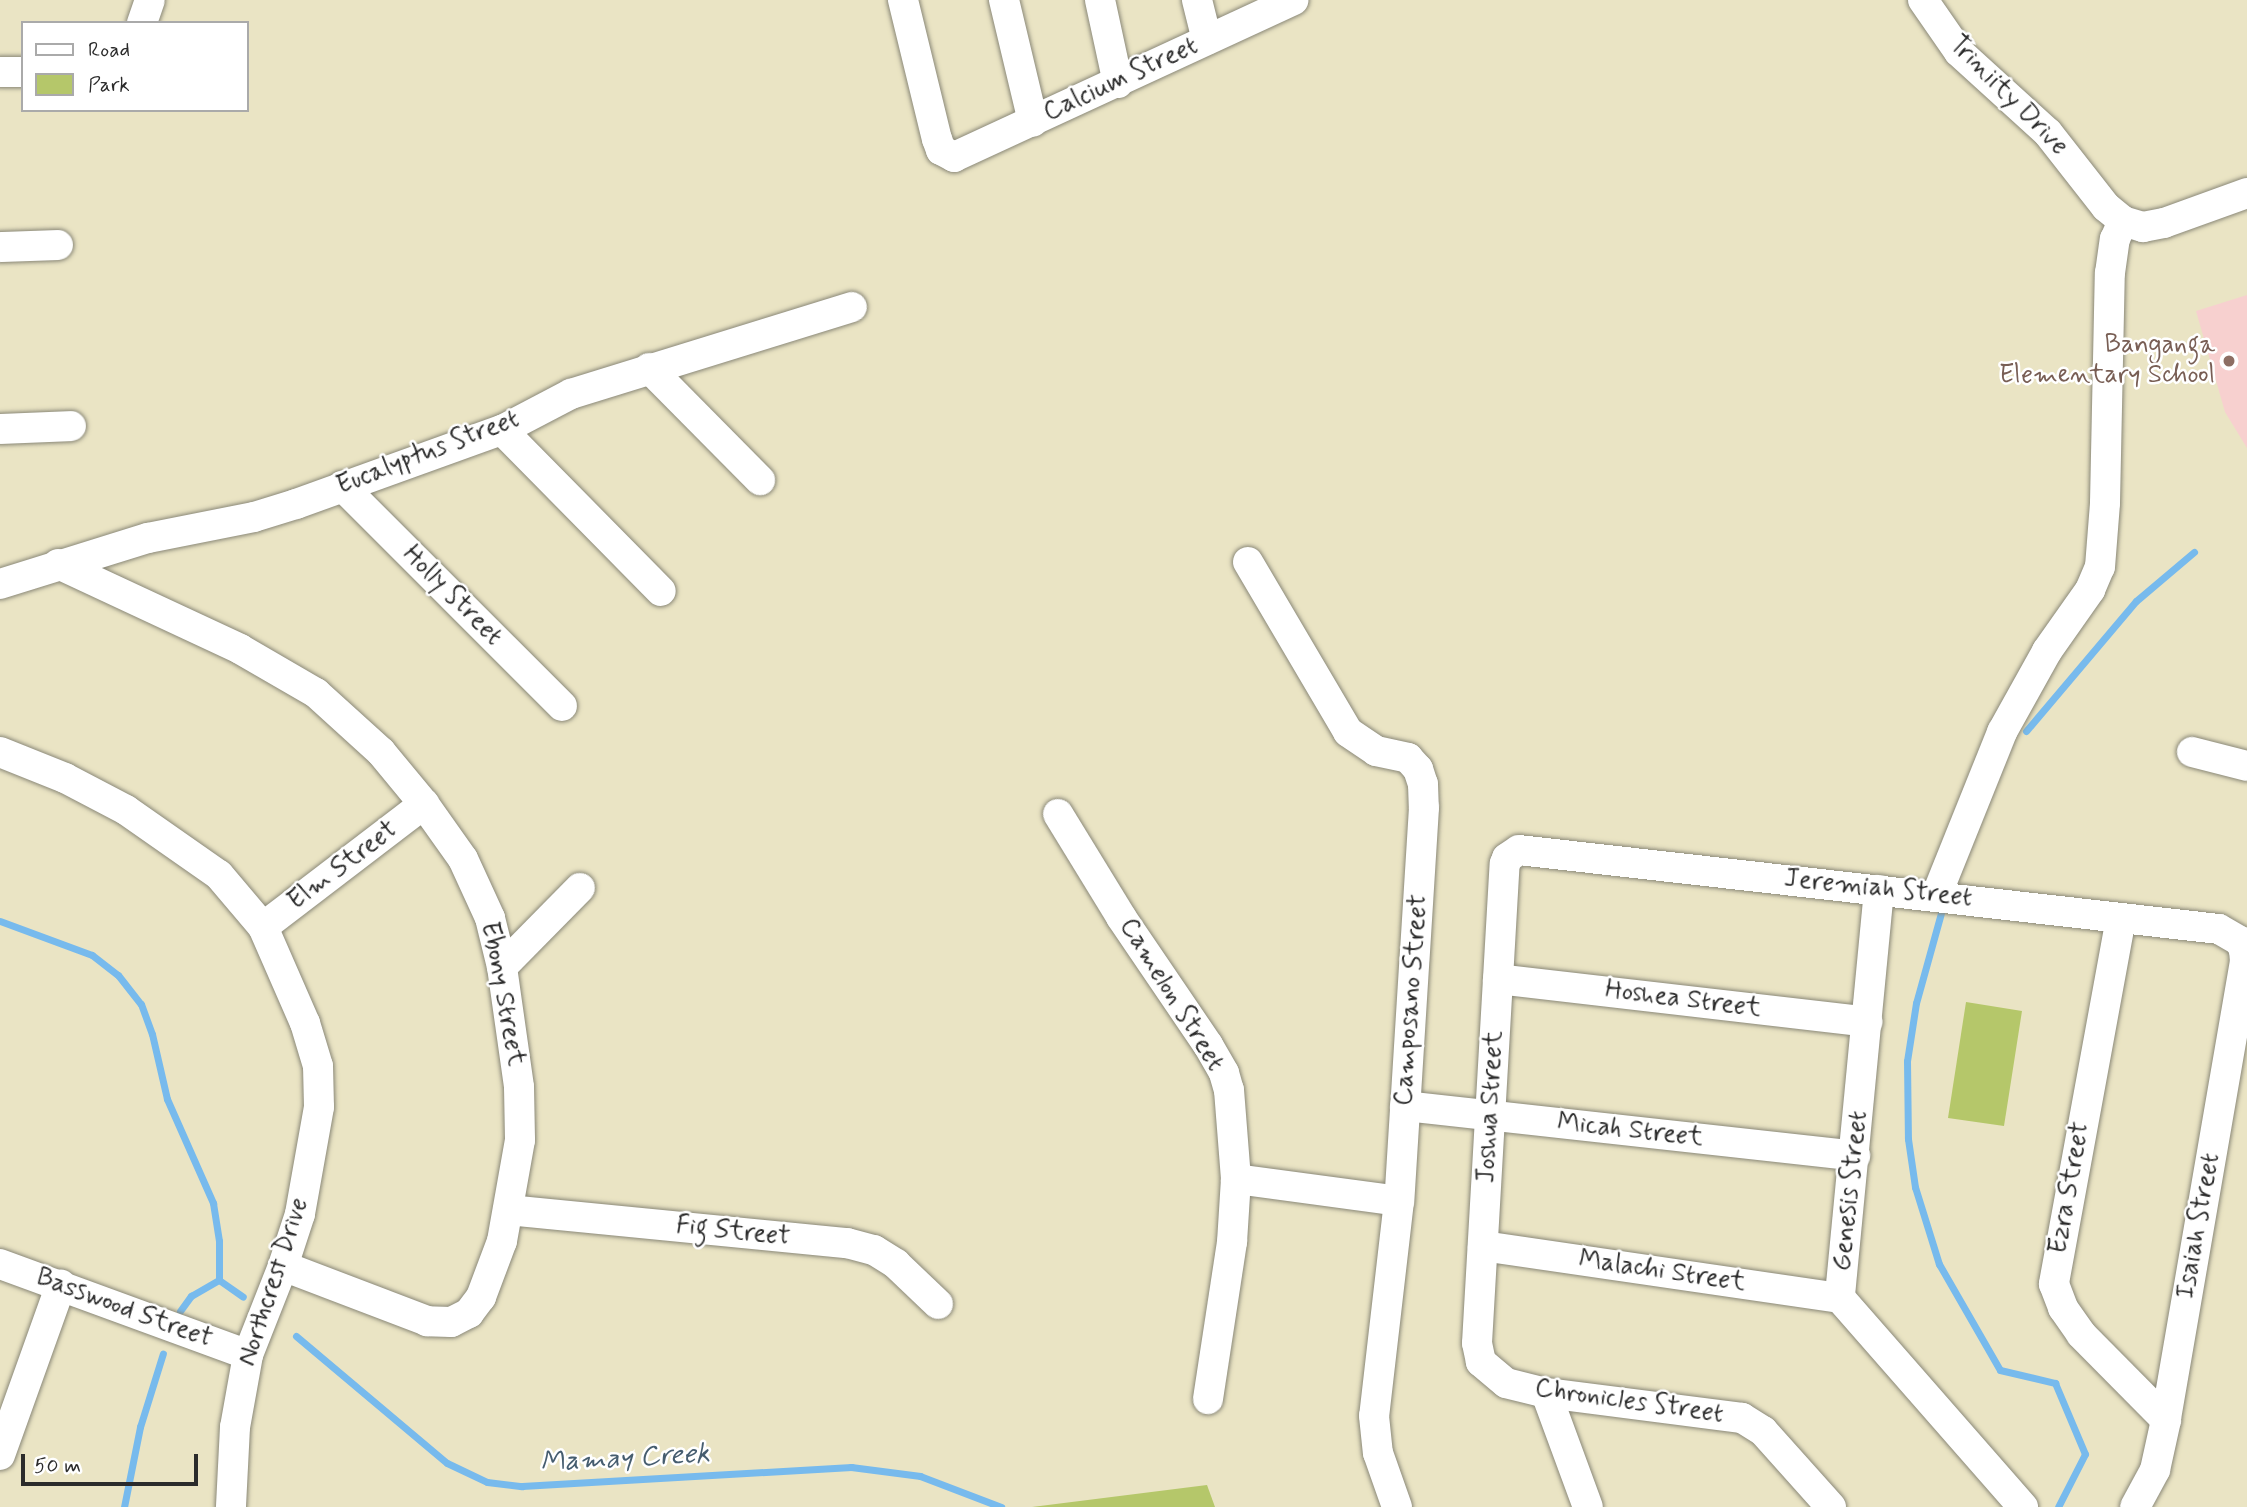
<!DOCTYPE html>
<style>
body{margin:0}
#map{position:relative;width:2247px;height:1507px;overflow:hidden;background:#eae4c4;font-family:Mynerve,sans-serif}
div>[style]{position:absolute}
.built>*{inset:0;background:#f7d0cf}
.green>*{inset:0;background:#b5c76a}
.stream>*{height:7px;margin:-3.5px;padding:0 3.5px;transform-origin:3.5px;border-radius:3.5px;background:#77baed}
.roads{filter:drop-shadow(0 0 2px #8a8878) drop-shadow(0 0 2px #8a8878)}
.minor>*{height:30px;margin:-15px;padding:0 15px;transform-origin:15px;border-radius:15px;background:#fff}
.dots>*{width:19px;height:19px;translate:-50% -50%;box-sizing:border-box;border:4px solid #fff;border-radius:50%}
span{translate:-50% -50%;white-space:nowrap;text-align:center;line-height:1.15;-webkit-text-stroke:5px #fff;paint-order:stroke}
.street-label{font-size:26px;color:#2b2b2b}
.education-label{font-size:26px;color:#785e54}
.right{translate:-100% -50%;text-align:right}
.water-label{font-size:28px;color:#465d6f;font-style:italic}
.legend{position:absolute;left:21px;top:21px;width:228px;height:91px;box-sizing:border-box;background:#fff;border:2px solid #aaa;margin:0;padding:9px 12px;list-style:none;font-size:21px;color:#2b2b2b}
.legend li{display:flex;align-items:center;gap:14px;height:35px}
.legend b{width:35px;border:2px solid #aaa}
.scale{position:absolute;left:21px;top:1454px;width:177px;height:32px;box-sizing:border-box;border:4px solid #2b2b2b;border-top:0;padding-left:9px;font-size:21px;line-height:24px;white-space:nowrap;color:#2b2b2b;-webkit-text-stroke:5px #fff;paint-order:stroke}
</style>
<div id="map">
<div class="built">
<i style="clip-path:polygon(2247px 295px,2247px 448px,2225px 412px,2196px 311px)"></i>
</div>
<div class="green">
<i style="clip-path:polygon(1966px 1002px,2022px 1011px,2004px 1126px,1948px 1118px)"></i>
<i style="clip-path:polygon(1207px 1485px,1215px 1507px,1032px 1507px)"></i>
</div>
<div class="stream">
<i style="left:2026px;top:731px;width:170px;rotate:-49.8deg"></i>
<i style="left:2136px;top:601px;width:76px;rotate:-40.2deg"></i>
<i style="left:1941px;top:913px;width:93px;rotate:105.5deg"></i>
<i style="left:1916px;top:1003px;width:59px;rotate:98.8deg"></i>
<i style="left:1907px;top:1061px;width:78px;rotate:89.3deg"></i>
<i style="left:1908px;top:1139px;width:49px;rotate:81.7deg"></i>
<i style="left:1915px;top:1187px;width:81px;rotate:72.7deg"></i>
<i style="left:1939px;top:1264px;width:122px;rotate:60.1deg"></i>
<i style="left:2000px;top:1370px;width:57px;rotate:13.3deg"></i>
<i style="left:2055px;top:1383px;width:77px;rotate:67.1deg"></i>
<i style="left:2085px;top:1454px;width:59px;rotate:117deg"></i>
<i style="left:0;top:921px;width:98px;rotate:20.3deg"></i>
<i style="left:92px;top:955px;width:33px;rotate:38deg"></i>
<i style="left:118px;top:975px;width:37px;rotate:52deg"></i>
<i style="left:141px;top:1004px;width:32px;rotate:70deg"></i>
<i style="left:152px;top:1034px;width:67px;rotate:77deg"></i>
<i style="left:167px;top:1099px;width:114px;rotate:66.1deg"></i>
<i style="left:213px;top:1203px;width:38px;rotate:81deg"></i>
<i style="left:219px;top:1241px;width:39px;rotate:90deg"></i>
<i style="left:219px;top:1280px;width:29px;rotate:35deg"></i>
<i style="left:180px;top:1311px;width:19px;rotate:-54deg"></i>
<i style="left:191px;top:1296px;width:32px;rotate:-30deg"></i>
<i style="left:296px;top:1336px;width:197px;rotate:40.1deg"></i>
<i style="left:447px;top:1463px;width:44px;rotate:25.4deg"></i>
<i style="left:487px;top:1482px;width:35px;rotate:7deg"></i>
<i style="left:522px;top:1486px;width:330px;rotate:-3.3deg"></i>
<i style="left:851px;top:1467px;width:70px;rotate:7.4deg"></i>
<i style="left:920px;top:1476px;width:87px;rotate:20.9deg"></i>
<i style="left:124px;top:1507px;width:82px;rotate:-78.7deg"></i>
<i style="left:140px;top:1427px;width:77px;rotate:-72.7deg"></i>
</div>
<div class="roads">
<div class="minor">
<i style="left:903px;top:0;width:143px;rotate:76.3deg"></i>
<i style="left:937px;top:139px;width:12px;rotate:70deg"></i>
<i style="left:941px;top:150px;width:15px;rotate:28deg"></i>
<i style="left:954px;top:157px;width:374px;rotate:-24.8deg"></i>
<i style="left:1004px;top:0;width:125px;rotate:76.6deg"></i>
<i style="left:1100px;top:0;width:85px;rotate:77.8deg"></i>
<i style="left:1197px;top:0;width:41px;rotate:76deg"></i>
<i style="left:1923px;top:0;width:63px;rotate:55.3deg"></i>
<i style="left:1959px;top:52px;width:120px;rotate:42.3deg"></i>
<i style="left:2048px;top:133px;width:94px;rotate:51.9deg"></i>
<i style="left:2106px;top:207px;width:22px;rotate:39deg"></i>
<i style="left:2123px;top:221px;width:21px;rotate:17deg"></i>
<i style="left:2143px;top:227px;width:21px;rotate:-11deg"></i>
<i style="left:2164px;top:223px;width:88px;rotate:-19.9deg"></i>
<i style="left:142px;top:23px;width:24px;rotate:-71deg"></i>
<i style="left:0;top:72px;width:23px"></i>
<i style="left:0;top:247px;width:58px;rotate:-2deg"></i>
<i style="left:649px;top:368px;width:158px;rotate:45.3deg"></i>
<i style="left:0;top:429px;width:71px;rotate:-2.4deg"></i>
<i style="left:502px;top:430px;width:226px;rotate:45.4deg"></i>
<i style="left:342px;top:486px;width:311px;rotate:45deg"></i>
<i style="left:1248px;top:562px;width:197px;rotate:59.5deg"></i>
<i style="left:1348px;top:732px;width:34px;rotate:34deg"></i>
<i style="left:1376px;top:751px;width:33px;rotate:12deg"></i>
<i style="left:1408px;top:758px;width:15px;rotate:48deg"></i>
<i style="left:1418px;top:769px;width:16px;rotate:72deg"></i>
<i style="left:1423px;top:784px;width:24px;rotate:88deg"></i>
<i style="left:1424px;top:808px;width:394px;rotate:93.6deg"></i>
<i style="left:1399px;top:1201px;width:216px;rotate:96.6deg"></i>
<i style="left:1374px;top:1416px;width:37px;rotate:84deg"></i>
<i style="left:1378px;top:1453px;width:57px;rotate:70.6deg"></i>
<i style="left:58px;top:564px;width:201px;rotate:25deg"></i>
<i style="left:240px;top:649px;width:88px;rotate:30.1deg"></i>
<i style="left:316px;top:693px;width:88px;rotate:42.2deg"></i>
<i style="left:381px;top:752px;width:67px;rotate:50.4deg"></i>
<i style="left:424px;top:804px;width:67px;rotate:54.7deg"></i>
<i style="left:463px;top:859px;width:65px;rotate:65.4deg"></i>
<i style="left:490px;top:918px;width:50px;rotate:76.2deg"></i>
<i style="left:502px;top:967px;width:121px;rotate:81.9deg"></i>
<i style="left:519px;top:1087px;width:53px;rotate:88.9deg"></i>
<i style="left:520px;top:1140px;width:103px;rotate:100.1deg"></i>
<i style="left:502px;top:1241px;width:60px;rotate:110.6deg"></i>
<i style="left:481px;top:1297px;width:20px;rotate:127deg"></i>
<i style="left:469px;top:1313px;width:20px;rotate:153deg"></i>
<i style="left:451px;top:1322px;width:24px;rotate:-178deg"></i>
<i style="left:427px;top:1321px;width:154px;rotate:-159.1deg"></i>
<i style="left:0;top:584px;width:155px;rotate:-17.3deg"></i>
<i style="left:148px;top:538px;width:108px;rotate:-11.2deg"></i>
<i style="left:254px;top:517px;width:44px;rotate:-17.2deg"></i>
<i style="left:296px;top:504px;width:219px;rotate:-19.8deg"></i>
<i style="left:502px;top:430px;width:78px;rotate:-27.6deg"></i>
<i style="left:571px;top:394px;width:294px;rotate:-17.2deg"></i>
<i style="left:0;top:752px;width:70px;rotate:21.8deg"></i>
<i style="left:65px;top:778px;width:69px;rotate:27.7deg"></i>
<i style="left:126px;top:810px;width:113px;rotate:35deg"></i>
<i style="left:219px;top:875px;width:68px;rotate:49.8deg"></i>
<i style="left:263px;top:927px;width:105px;rotate:66.4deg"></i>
<i style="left:305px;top:1023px;width:45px;rotate:73.2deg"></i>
<i style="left:318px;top:1066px;width:41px;rotate:88.6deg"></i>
<i style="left:319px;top:1107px;width:109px;rotate:100.1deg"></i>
<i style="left:300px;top:1214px;width:55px;rotate:108.1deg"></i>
<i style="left:283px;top:1266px;width:96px;rotate:111.5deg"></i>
<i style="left:248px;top:1355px;width:73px;rotate:100.2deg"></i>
<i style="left:235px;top:1427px;width:80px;rotate:92.9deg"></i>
<i style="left:2192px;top:752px;width:57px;rotate:14.3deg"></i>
<i style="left:1058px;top:814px;width:121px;rotate:58.5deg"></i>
<i style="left:1121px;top:917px;width:155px;rotate:55.8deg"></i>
<i style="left:1208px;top:1045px;width:32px;rotate:60deg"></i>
<i style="left:1224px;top:1073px;width:18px;rotate:74deg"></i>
<i style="left:1229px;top:1090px;width:89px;rotate:85.5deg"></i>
<i style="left:1236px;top:1179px;width:63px;rotate:93.6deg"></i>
<i style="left:1232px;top:1242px;width:159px;rotate:98.7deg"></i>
<i style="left:1879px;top:890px;width:410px;rotate:95.5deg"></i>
<i style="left:1840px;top:1298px;width:278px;rotate:48.8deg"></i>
<i style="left:1937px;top:894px;width:175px;rotate:-68.1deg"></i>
<i style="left:2002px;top:732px;width:93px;rotate:-60.9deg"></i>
<i style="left:2047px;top:651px;width:75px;rotate:-54.8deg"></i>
<i style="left:2090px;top:590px;width:25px;rotate:-67deg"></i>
<i style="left:2100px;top:567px;width:64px;rotate:-85.5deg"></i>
<i style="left:2105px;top:503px;width:230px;rotate:-88.8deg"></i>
<i style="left:2110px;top:273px;width:34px;rotate:-82deg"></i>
<i style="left:2115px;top:239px;width:20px;rotate:-66deg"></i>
<i style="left:2121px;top:918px;width:372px;rotate:100.4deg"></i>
<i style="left:2054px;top:1284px;width:26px;rotate:69deg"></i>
<i style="left:2063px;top:1308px;width:32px;rotate:55deg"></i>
<i style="left:2081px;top:1334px;width:121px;rotate:45.3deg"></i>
<i style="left:263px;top:927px;width:203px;rotate:-37.4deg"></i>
<i style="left:502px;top:967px;width:111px;rotate:-45.4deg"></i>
<i style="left:1498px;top:979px;width:372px;rotate:6.6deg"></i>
<i style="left:1405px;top:1106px;width:453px;rotate:6.3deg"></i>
<i style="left:1236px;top:1179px;width:164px;rotate:7.7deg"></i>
<i style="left:508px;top:1210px;width:341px;rotate:5.6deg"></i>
<i style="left:847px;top:1243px;width:28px;rotate:15deg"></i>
<i style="left:874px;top:1250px;width:26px;rotate:32deg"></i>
<i style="left:896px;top:1264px;width:58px;rotate:43.6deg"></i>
<i style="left:1483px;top:1246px;width:361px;rotate:8.3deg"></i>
<i style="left:0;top:1264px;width:264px;rotate:20.1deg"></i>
<i style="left:1546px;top:1393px;width:121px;rotate:69.8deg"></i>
<i style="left:0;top:1455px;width:181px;rotate:-70.3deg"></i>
<i style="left:1831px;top:1507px;width:102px;rotate:-131.8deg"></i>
<i style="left:1763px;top:1431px;width:25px;rotate:-148deg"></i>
<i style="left:1742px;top:1418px;width:198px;rotate:-172.7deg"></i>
<i style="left:1546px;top:1393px;width:41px;rotate:-166deg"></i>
<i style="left:1506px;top:1383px;width:33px;rotate:-140deg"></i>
<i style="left:1481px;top:1362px;width:19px;rotate:-102deg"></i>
<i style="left:1477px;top:1343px;width:480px;rotate:-86.7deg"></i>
<i style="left:1505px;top:864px;width:6px;rotate:-72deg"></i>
<i style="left:1507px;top:858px;width:14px;rotate:-34deg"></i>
<i style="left:1519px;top:850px;width:704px;rotate:6.44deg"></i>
<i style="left:2219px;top:929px;width:24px;rotate:30deg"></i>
<i style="left:2240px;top:941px;width:10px;rotate:66deg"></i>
<i style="left:2244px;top:950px;width:11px;rotate:85deg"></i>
<i style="left:2245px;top:961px;width:466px;rotate:99.8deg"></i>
<i style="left:2166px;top:1420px;width:51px;rotate:102.4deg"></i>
<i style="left:2155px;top:1470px;width:42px;rotate:118.4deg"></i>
</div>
</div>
<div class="dots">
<i style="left:2229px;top:361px;background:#8d6e63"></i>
</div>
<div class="street-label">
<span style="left:1121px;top:80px;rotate:-25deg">Calcium Street</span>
<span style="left:2008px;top:96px;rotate:45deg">Triniity Drive</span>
<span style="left:428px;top:453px;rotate:-21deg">Eucalyptus Street</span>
<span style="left:452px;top:596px;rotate:45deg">Holly Street</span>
<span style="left:343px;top:866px;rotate:-37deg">Elm Street</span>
<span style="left:1878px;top:889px;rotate:6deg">Jeremiah Street</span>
<span style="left:502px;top:994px;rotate:79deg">Ebony Street</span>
<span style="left:1171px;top:995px;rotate:58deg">Camelon Street</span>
<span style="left:1412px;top:1000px;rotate:-86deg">Camposano Street</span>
<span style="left:1683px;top:1000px;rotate:7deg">Hoshea Street</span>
<span style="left:1491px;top:1107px;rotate:-87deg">Joshua Street</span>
<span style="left:1630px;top:1131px;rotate:6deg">Micah Street</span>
<span style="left:2070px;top:1188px;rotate:-80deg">Ezra Street</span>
<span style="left:1851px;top:1191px;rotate:-84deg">Genesis Street</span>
<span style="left:2199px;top:1226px;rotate:-80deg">Isaiah Street</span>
<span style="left:733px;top:1232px;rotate:6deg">Fig Street</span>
<span style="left:1662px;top:1272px;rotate:8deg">Malachi Street</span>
<span style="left:274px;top:1282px;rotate:-72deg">Northcrest Drive</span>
<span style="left:124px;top:1309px;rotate:20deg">Basswood Street</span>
<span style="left:1629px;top:1402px;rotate:8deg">Chronicles Street</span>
</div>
<div class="education-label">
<span class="right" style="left:2215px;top:361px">Banganga<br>Elementary School</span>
</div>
<div class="water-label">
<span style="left:625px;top:1459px;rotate:-3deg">Mamay Creek</span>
</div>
<ul class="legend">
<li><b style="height:9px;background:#fff"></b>Road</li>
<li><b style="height:19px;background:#b5c76a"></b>Park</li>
</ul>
<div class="scale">50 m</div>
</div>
